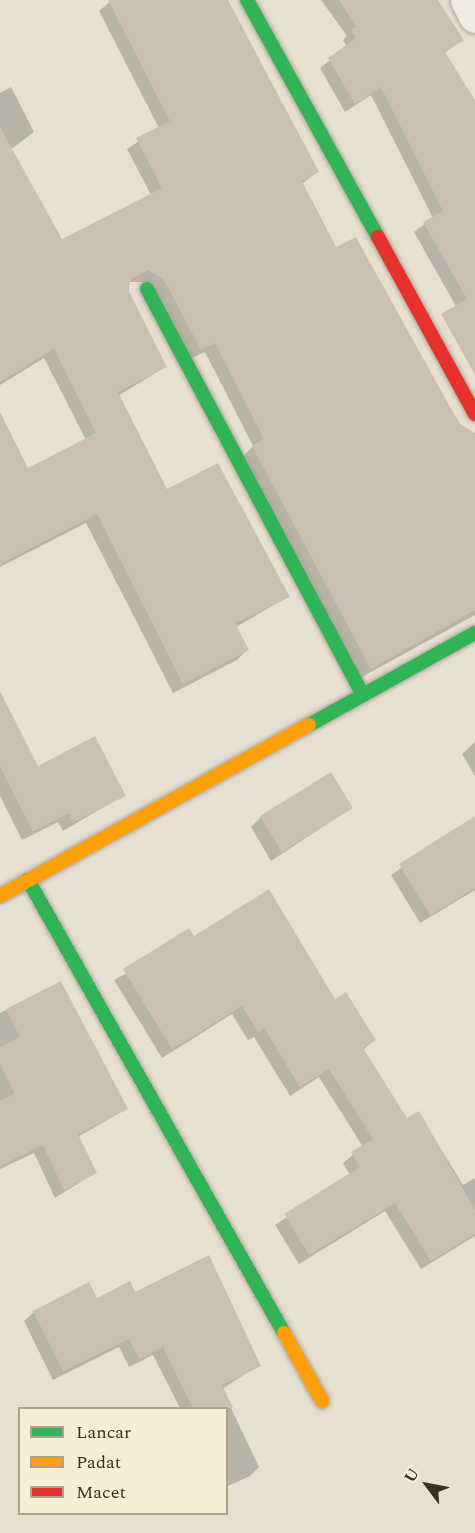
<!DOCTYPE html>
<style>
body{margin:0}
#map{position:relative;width:475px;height:1533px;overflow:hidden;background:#e7e0d1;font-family:Spectral,serif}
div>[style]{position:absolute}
.shadow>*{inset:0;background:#0003}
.building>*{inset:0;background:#cbbfb2}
.roads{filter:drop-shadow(0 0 2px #ada599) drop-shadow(0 0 2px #ada599)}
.street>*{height:33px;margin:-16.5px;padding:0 16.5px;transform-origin:16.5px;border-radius:16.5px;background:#efebe3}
.fast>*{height:14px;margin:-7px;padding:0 7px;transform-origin:7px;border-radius:7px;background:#30b455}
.slow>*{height:14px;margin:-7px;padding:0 7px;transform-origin:7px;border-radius:7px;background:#ff9f0a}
.jam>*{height:14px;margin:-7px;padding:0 7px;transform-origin:7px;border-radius:7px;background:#e5322d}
span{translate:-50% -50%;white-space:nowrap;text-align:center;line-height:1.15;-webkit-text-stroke:6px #f7eed8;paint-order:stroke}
.legend{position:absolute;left:18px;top:1407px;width:210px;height:108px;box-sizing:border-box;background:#f7eed8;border:2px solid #ada18e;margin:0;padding:8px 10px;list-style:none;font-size:18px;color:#3d2e20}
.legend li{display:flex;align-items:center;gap:12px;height:30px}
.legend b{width:30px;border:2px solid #ada18e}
.north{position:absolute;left:397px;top:1455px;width:60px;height:60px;-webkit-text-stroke:4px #f7eed8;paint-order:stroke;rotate:302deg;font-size:16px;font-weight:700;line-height:24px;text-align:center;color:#3d2e20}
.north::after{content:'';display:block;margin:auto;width:21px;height:27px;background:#3d2e20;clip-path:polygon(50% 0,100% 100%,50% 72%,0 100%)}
</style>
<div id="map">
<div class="shadow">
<i style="clip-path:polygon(112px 0,225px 0,317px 172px,302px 184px,335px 249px,405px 334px,475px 448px,475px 615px,360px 678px,243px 457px,253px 446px,205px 352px,190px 359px,146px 282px,129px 282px,129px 298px,165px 367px,118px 396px,166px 491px,288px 597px,236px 627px,247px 650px,237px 660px,173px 693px,86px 523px,0 567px,0 415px,27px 470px,86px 440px,44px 358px,0 385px,0 93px,11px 87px,34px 132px,10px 150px,61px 241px,151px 195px,127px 149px,159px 128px,99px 11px)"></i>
<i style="clip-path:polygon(321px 0,436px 0,462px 39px,444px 54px,475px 102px,475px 340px,414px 232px,433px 218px,371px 95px,345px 112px,320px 68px,347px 47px,343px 40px,347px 36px)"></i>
<i style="clip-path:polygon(0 705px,37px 768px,124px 795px,63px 831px,58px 822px,22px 840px,0 796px)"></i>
<i style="clip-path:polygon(475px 742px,475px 776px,462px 754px)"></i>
<i style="clip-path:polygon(351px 808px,271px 861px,251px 827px,261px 817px)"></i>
<i style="clip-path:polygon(475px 818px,475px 890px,420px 923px,391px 875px)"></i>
<i style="clip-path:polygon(193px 938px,334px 1001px,374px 1040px,363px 1050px,406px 1120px,419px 1113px,463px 1185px,475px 1178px,475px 1236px,421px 1269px,385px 1211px,299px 1264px,275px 1225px,350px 1175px,343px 1163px,363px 1147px,319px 1077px,290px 1096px,254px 1037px,248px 1040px,232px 1014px,162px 1058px,114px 980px)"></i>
<i style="clip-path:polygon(61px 983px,126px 1109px,78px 1137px,95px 1173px,55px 1198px,34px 1153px,0 1169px,0 1013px)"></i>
<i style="clip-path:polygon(135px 1294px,259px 1365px,222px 1389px,259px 1467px,250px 1476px,226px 1487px,226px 1408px,180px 1408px,153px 1355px,129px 1367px,119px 1347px,53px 1380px,24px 1321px,34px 1312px)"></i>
</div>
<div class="building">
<i style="clip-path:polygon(108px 0,228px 0,319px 172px,302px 181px,336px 247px,356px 237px,459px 423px,475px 433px,475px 610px,371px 669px,252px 446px,264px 439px,215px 343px,201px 350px,164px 280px,148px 270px,131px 279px,128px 289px,167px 367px,118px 392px,167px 489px,218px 463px,290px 597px,235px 623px,249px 650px,183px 684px,97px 514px,0 564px,0 412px,28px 468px,96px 433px,54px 349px,0 382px,0 127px,62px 239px,162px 188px,136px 138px,170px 121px)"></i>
<i style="clip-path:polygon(339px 0,438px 0,464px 40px,445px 52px,475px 100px,475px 375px,441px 314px,467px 299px,423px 222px,443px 211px,381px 87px,355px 104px,328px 58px,356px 38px,351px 30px,356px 27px)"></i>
<i style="clip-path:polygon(0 691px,38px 766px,95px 736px,126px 796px,73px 822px,69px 813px,33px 831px,0 767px)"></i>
<i style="clip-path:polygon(331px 772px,353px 808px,282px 852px,260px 816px)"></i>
<i style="clip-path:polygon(475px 816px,475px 888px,430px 915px,399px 864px)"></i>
<i style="clip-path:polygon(269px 889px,335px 999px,346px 992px,376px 1040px,363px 1048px,407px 1118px,419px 1111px,475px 1210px,475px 1234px,431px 1261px,395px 1203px,309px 1255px,284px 1214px,360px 1167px,351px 1152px,373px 1139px,329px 1069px,300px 1087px,264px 1028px,258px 1032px,242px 1006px,172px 1049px,123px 969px,189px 928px,194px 936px)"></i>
<i style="clip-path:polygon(61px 981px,128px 1109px,78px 1134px,97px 1173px,64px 1190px,43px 1145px,0 1166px,0 1101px,15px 1094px,0 1064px,0 1047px,20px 1037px,6px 1009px)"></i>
<i style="clip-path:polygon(209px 1255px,261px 1366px,222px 1385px,233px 1408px,193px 1408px,163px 1347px,139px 1359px,129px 1339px,63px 1371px,33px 1311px,89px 1282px,97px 1298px,130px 1281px,135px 1292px)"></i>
</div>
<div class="roads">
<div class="street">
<i style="left:467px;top:0;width:18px;rotate:63deg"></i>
</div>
<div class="fast">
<i style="left:247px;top:0;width:271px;rotate:61.1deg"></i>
<i style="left:147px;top:289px;width:460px;rotate:62deg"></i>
<i style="left:309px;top:725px;width:190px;rotate:-29deg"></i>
<i style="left:28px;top:880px;width:520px;rotate:60.53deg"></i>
</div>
<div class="slow">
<i style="left:0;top:896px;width:353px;rotate:-29deg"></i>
<i style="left:284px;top:1333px;width:78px;rotate:60.8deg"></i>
</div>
<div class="jam">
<i style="left:378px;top:237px;width:202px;rotate:61.3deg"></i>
</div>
</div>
<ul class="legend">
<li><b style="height:8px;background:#30b455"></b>Lancar</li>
<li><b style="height:8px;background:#ff9f0a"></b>Padat</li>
<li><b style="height:8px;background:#e5322d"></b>Macet</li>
</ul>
<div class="north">U</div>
</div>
